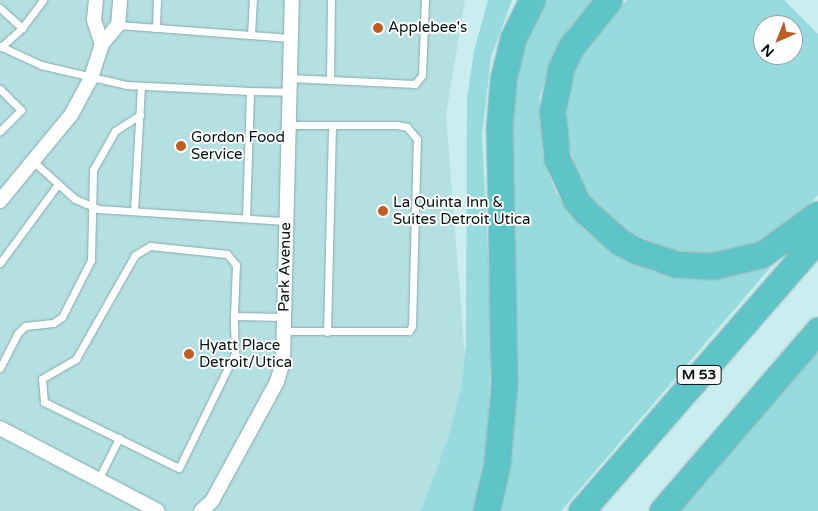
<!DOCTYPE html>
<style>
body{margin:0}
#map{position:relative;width:818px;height:511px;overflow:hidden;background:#caeeef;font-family:"Varela Round",sans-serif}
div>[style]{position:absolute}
.built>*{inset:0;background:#b4e0e1}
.green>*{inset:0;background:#98dbde}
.roads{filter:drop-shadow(0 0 1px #88aaac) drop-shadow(0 0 1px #88aaac)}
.lane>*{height:7px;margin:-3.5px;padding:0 3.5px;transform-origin:3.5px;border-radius:3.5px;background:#fff}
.street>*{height:14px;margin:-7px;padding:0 7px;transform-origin:7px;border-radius:7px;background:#fff}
.highway>*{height:25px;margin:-12.5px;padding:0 12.5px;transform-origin:12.5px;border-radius:12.5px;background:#5dc4c8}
.dots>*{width:14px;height:14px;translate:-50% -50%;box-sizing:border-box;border:2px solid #fff;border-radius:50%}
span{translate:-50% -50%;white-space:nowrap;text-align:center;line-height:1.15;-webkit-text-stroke:4px #fff;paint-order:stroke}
.shield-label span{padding:1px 4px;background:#fff;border:1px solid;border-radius:4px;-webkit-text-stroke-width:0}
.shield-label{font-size:14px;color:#061213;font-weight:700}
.poi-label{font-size:15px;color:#061213}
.left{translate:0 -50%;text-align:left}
.street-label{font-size:15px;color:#061213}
.north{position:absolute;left:753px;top:15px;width:50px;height:50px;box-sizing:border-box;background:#fff;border:1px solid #9ba0a1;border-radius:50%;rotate:224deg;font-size:14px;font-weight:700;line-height:20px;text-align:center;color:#061213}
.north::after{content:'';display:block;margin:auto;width:18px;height:22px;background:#bf5e1e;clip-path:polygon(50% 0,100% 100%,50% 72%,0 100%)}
</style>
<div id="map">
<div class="built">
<i style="clip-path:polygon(0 0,465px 0,446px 115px,467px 383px,442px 511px,0 511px)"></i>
</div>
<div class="green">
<i style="clip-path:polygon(488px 0,512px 0,491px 57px,482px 134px,492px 338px,486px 455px,475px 511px,421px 511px,447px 441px,462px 386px,466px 344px,467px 98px,474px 51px)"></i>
<i style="clip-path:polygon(545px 0,594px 0,570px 27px,552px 58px,540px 96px,539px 116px,543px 156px,549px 175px,557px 194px,581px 227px,618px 256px,655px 272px,710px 277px,766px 263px,770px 268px,561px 511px,496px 511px,514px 83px,523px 46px)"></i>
<i style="clip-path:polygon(evenodd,627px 0,784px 0,818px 34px,818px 195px,803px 212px,760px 245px,717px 254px,674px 250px,626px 231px,596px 204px,585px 188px,575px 168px,565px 128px,569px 88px,582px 54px,627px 0,763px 25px,793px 25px,793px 55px,763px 55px,763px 25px)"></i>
<i style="clip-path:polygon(818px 352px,818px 511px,680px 511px)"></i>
</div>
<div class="roads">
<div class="lane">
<i style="left:0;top:8px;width:30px;rotate:42deg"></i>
<i style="left:118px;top:25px;width:173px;rotate:4.3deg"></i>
<i style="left:156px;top:28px;width:28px;rotate:-88deg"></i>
<i style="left:251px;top:35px;width:35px;rotate:-87deg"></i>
<i style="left:0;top:46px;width:45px;rotate:24.9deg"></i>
<i style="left:41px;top:65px;width:87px;rotate:13.2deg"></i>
<i style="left:126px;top:85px;width:124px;rotate:2.8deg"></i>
<i style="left:250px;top:91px;width:127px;rotate:91.8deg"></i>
<i style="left:1px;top:47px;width:28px;rotate:-42deg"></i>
<i style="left:22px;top:28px;width:35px;rotate:-53deg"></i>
<i style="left:290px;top:78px;width:125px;rotate:2.7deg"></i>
<i style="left:415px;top:84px;width:11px;rotate:-52deg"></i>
<i style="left:422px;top:75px;width:75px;rotate:-87.7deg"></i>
<i style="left:330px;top:80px;width:80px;rotate:-89.3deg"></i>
<i style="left:0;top:89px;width:30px;rotate:45deg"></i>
<i style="left:21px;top:110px;width:30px;rotate:135deg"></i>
<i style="left:250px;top:91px;width:39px;rotate:1deg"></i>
<i style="left:34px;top:162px;width:55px;rotate:42.1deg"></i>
<i style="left:75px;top:199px;width:25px;rotate:23deg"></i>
<i style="left:98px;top:209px;width:188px;rotate:3.7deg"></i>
<i style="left:134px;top:211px;width:124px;rotate:-86.8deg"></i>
<i style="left:0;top:263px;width:98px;rotate:-53.7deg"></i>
<i style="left:234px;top:316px;width:51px;rotate:-87.8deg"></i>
<i style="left:236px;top:265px;width:14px;rotate:-129deg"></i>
<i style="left:227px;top:254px;width:77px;rotate:-174.1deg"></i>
<i style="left:150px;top:246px;width:17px;rotate:149deg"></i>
<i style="left:135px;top:255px;width:120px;rotate:119.6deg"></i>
<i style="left:76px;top:359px;width:39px;rotate:150deg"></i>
<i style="left:42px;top:379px;width:23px;rotate:85deg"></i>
<i style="left:44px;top:402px;width:150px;rotate:26.1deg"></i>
<i style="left:179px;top:468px;width:128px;rotate:-64deg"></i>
<i style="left:235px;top:353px;width:37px;rotate:-92deg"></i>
<i style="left:234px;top:316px;width:50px;rotate:1.1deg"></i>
<i style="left:284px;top:331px;width:125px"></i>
<i style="left:409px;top:331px;width:6px;rotate:-59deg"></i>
<i style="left:412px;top:326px;width:187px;rotate:-88.5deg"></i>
<i style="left:417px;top:139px;width:16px;rotate:-130deg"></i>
<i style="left:407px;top:127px;width:10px;rotate:-169deg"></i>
<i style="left:397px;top:125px;width:108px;rotate:180deg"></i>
<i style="left:327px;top:332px;width:207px;rotate:-88.6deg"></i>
<i style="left:0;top:368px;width:38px;rotate:-63deg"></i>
<i style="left:17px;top:334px;width:11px;rotate:-45deg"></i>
<i style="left:25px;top:326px;width:28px;rotate:-6deg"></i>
<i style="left:53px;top:323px;width:11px;rotate:-34deg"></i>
<i style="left:62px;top:317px;width:64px;rotate:-63deg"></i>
<i style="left:91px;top:260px;width:90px;rotate:-88.7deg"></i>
<i style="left:93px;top:170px;width:45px;rotate:-60.6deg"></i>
<i style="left:115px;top:131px;width:30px;rotate:-33deg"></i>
<i style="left:98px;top:480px;width:47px;rotate:-63.4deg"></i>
</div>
<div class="street">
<i style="left:96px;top:0;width:20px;rotate:96deg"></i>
<i style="left:94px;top:20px;width:25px;rotate:72deg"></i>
<i style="left:0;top:201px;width:112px;rotate:-50.5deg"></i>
<i style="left:71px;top:115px;width:42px;rotate:-61.6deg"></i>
<i style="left:91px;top:78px;width:36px;rotate:-72deg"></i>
<i style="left:102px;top:44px;width:25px;rotate:-50deg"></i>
<i style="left:118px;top:25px;width:25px;rotate:-85deg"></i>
<i style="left:0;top:428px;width:178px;rotate:27.7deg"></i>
<i style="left:201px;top:511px;width:15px;rotate:-42deg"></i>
<i style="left:212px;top:501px;width:136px;rotate:-61.4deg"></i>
<i style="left:277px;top:382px;width:22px;rotate:-74deg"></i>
<i style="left:283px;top:361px;width:361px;rotate:-88.6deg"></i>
</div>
<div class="highway">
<i style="left:609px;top:0;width:60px;rotate:129deg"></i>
<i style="left:571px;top:47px;width:23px;rotate:115deg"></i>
<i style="left:561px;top:68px;width:45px;rotate:101.6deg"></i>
<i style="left:552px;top:112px;width:47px;rotate:83.9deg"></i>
<i style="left:557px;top:159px;width:45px;rotate:65.1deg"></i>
<i style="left:576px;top:200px;width:17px;rotate:50deg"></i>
<i style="left:587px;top:213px;width:44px;rotate:41.3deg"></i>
<i style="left:620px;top:242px;width:20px;rotate:27deg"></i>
<i style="left:638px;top:251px;width:40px;rotate:18.9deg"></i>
<i style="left:676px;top:264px;width:37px;rotate:3deg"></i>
<i style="left:713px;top:266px;width:51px;rotate:-13.5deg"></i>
<i style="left:763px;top:254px;width:68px;rotate:-36deg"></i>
<i style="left:486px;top:511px;width:48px;rotate:-76.8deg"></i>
<i style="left:497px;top:464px;width:82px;rotate:-85.1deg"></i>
<i style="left:504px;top:382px;width:254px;rotate:-91.1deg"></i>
<i style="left:499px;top:128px;width:49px;rotate:-85.3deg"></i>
<i style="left:503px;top:79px;width:42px;rotate:-76.3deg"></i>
<i style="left:513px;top:38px;width:42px;rotate:-63.4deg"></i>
<i style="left:581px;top:511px;width:362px;rotate:-49deg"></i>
<i style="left:662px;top:511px;width:239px;rotate:-49.2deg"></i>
</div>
</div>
<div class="dots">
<i style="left:378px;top:28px;background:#bf5e1e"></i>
<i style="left:181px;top:146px;background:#bf5e1e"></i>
<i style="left:383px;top:211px;background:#bf5e1e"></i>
<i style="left:189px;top:354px;background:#bf5e1e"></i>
</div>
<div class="shield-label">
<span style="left:699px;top:375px">M 53</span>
</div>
<div class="poi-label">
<span class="left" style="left:388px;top:28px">Applebee's</span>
<span class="left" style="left:191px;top:146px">Gordon Food<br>Service</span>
<span class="left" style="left:393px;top:211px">La Quinta Inn &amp;<br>Suites Detroit Utica</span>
<span class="left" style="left:199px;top:354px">Hyatt Place<br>Detroit/Utica</span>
</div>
<div class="street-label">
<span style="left:285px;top:267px;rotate:-89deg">Park Avenue</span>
</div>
<div class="north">N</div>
</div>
